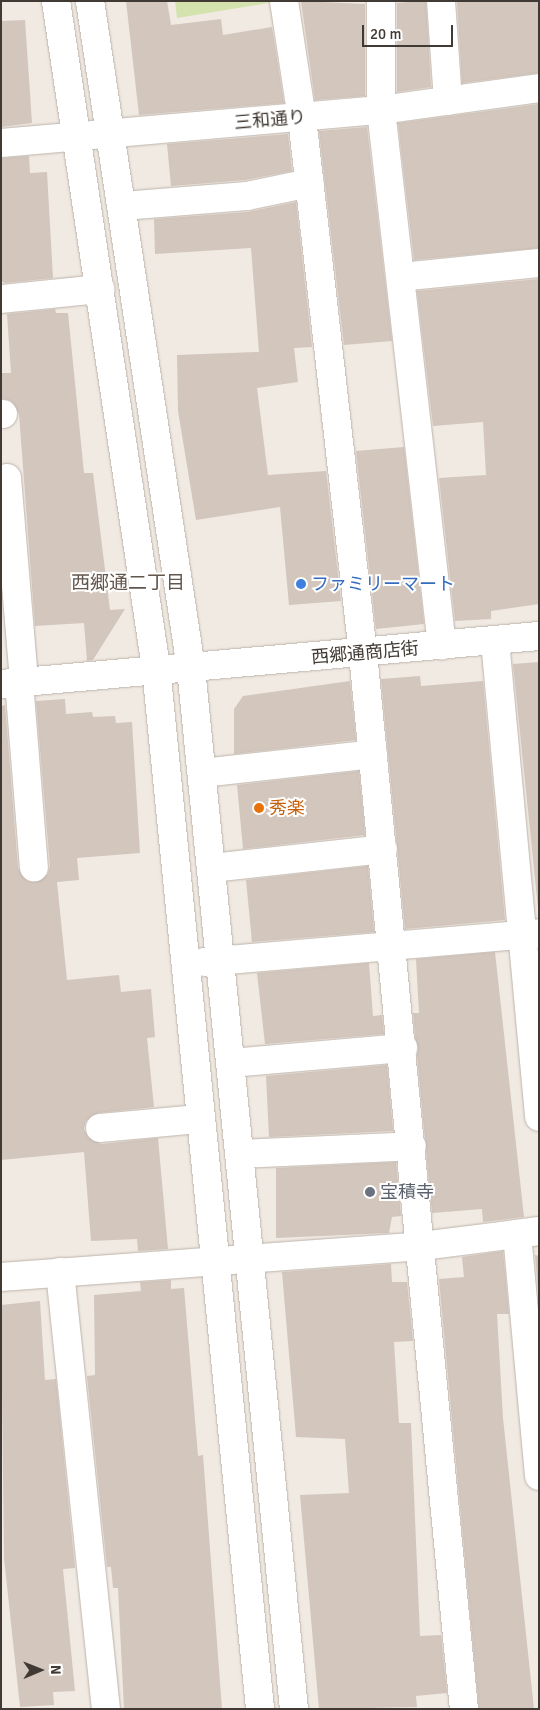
<!DOCTYPE html>
<meta charset="utf-8">
<style>
body{margin:0}
#map{position:relative;width:540px;height:1710px;overflow:hidden;background:#f0eae3;font-family:Signika,"Noto Sans JP",sans-serif}
div>[style]{position:absolute}
.green>*{inset:0;background:#d4e2ae}
.building>*{inset:0;background:#d3c6bd}
.roads{filter:drop-shadow(0 0 1px #bdb3aa) drop-shadow(0 0 1px #bdb3aa)}
.minor>*{height:28px;margin:-14px;padding:0 14px;transform-origin:14px;border-radius:14px;background:#fff}
.dots>*{width:14px;height:14px;translate:-50% -50%;box-sizing:border-box;border:2px solid #fff;border-radius:50%}
span{translate:-50% -50%;white-space:nowrap;text-align:center;line-height:1.15;-webkit-text-stroke:4px #fff;paint-order:stroke}
.street-label{font-size:18px;color:#413a34}
.shop-label{font-size:18px;color:#366cbe}
.left{translate:0 -50%;text-align:left}
.food-label{font-size:18px;color:#c56008}
.worship-label{font-size:18px;color:#5b616d}
.neighbourhood-label{font-size:19px;color:#63564c}
.frame{position:absolute;inset:0;border:2px solid #413a34;pointer-events:none}
.north{position:absolute;left:15px;top:1645px;width:50px;height:50px;-webkit-text-stroke:4px #fff;paint-order:stroke;rotate:89deg;font-size:14px;font-weight:700;line-height:20px;text-align:center;color:#413a34}
.north::after{content:'';display:block;margin:auto;width:18px;height:22px;background:#413a34;clip-path:polygon(50% 0,100% 100%,50% 72%,0 100%)}
.scale{position:absolute;left:362px;top:25px;width:91px;height:22px;box-sizing:border-box;border:2px solid #413a34;border-top:0;padding-left:6px;font-size:15px;line-height:18px;white-space:nowrap;color:#413a34;-webkit-text-stroke:4px #fff;paint-order:stroke}
</style>
<div id="map">
<div class="green">
<i style="clip-path:polygon(175px 1px,275px 1px,275px 2px,177px 18px)"></i>
</div>
<div class="building">
<i style="clip-path:polygon(126px 1px,167px 1px,171px 25px,221px 19px,223px 35px,272px 27px,284px 103px,139px 115px)"></i>
<i style="clip-path:polygon(301px 1px,365px 4px,365px 96px,315px 100px)"></i>
<i style="clip-path:polygon(420px 1px,426px 1px,431px 87px,397px 92px,397px 3px)"></i>
<i style="clip-path:polygon(457px 1px,539px 1px,539px 73px,462px 83px)"></i>
<i style="clip-path:polygon(25px 20px,32px 123px,1px 127px,1px 21px)"></i>
<i style="clip-path:polygon(539px 104px,539px 248px,414px 260px,398px 123px)"></i>
<i style="clip-path:polygon(367px 127px,392px 341px,344px 345px,319px 131px)"></i>
<i style="clip-path:polygon(288px 134px,292px 171px,245px 180px,171px 186px,167px 144px)"></i>
<i style="clip-path:polygon(29px 156px,30px 173px,47px 172px,53px 278px,5px 283px,1px 281px,1px 158px)"></i>
<i style="clip-path:polygon(296px 202px,312px 347px,294px 348px,298px 382px,257px 388px,268px 475px,326px 471px,341px 601px,289px 605px,280px 507px,196px 520px,178px 411px,177px 355px,259px 352px,251px 248px,155px 254px,154px 219px,248px 212px)"></i>
<i style="clip-path:polygon(539px 279px,539px 604px,491px 611px,491px 619px,455px 621px,439px 478px,486px 475px,483px 422px,433px 426px,417px 291px)"></i>
<i style="clip-path:polygon(55px 309px,56px 313px,68px 313px,84px 473px,93px 473px,110px 610px,125px 609px,93px 660px,87px 661px,84px 623px,35px 626px,19px 414px,11px 401px,1px 398px,1px 373px,11px 373px,7px 314px)"></i>
<i style="clip-path:polygon(404px 447px,424px 624px,376px 629px,356px 451px)"></i>
<i style="clip-path:polygon(539px 662px,539px 918px,513px 664px)"></i>
<i style="clip-path:polygon(420px 676px,421px 686px,483px 681px,505px 920px,405px 929px,381px 679px)"></i>
<i style="clip-path:polygon(350px 681px,356px 740px,234px 754px,234px 709px,243px 696px)"></i>
<i style="clip-path:polygon(65px 699px,66px 714px,92px 712px,93px 717px,115px 716px,116px 723px,132px 722px,140px 853px,77px 858px,79px 880px,57px 882px,67px 980px,119px 975px,121px 992px,151px 989px,155px 1037px,147px 1038px,154px 1107px,98px 1113px,86px 1121px,84px 1129px,88px 1137px,101px 1144px,158px 1138px,168px 1249px,138px 1251px,137px 1239px,91px 1241px,84px 1152px,1px 1160px,1px 706px,5px 705px,18px 868px,27px 881px,36px 882px,48px 874px,50px 866px,36px 701px)"></i>
<i style="clip-path:polygon(359px 771px,365px 835px,243px 849px,237px 785px)"></i>
<i style="clip-path:polygon(368px 866px,374px 932px,252px 942px,246px 880px)"></i>
<i style="clip-path:polygon(495px 952px,524px 1217px,483px 1222px,482px 1209px,432px 1213px,413px 1013px,419px 1013px,416px 959px)"></i>
<i style="clip-path:polygon(369px 963px,373px 1016px,382px 1015px,384px 1034px,265px 1044px,257px 973px)"></i>
<i style="clip-path:polygon(387px 1065px,393px 1131px,269px 1137px,266px 1076px)"></i>
<i style="clip-path:polygon(396px 1162px,401px 1216px,392px 1217px,389px 1233px,276px 1238px,276px 1168px)"></i>
<i style="clip-path:polygon(503px 1251px,509px 1314px,497px 1314px,503px 1418px,534px 1709px,479px 1709px,439px 1279px,464px 1277px,462px 1257px)"></i>
<i style="clip-path:polygon(535px 1255px,539px 1256px,539px 1301px)"></i>
<i style="clip-path:polygon(391px 1264px,392px 1282px,407px 1282px,413px 1341px,394px 1342px,399px 1423px,411px 1423px,420px 1636px,441px 1635px,447px 1693px,416px 1696px,417px 1707px,319px 1709px,300px 1495px,349px 1493px,345px 1439px,296px 1437px,282px 1272px)"></i>
<i style="clip-path:polygon(171px 1280px,171px 1289px,184px 1288px,198px 1456px,203px 1455px,222px 1709px,124px 1709px,118px 1588px,113px 1588px,111px 1567px,107px 1567px,87px 1376px,95px 1375px,94px 1295px,141px 1291px,140px 1282px)"></i>
<i style="clip-path:polygon(40px 1301px,45px 1380px,56px 1379px,75px 1568px,63px 1569px,75px 1691px,53px 1692px,54px 1705px,20px 1707px,4px 1558px,1px 1305px)"></i>
</div>
<div class="roads">
<div class="minor">
<i style="left:56px;top:1px;width:674px;rotate:81.47deg"></i>
<i style="left:156px;top:668px;width:1046px;rotate:84.29deg"></i>
<i style="left:90px;top:1px;width:675px;rotate:81.39deg"></i>
<i style="left:191px;top:668px;width:1046px;rotate:84.35deg"></i>
<i style="left:284px;top:1px;width:118px;rotate:81.3deg"></i>
<i style="left:302px;top:118px;width:538px;rotate:83.5deg"></i>
<i style="left:363px;top:653px;width:1061px;rotate:84.54deg"></i>
<i style="left:381px;top:1px;width:109px;rotate:90deg"></i>
<i style="left:381px;top:110px;width:539px;rotate:83.51deg"></i>
<i style="left:441px;top:1px;width:100px;rotate:86deg"></i>
<i style="left:1px;top:143px;width:381px;rotate:-5deg"></i>
<i style="left:381px;top:110px;width:160px;rotate:-7.9deg"></i>
<i style="left:123px;top:206px;width:124px;rotate:-4.6deg"></i>
<i style="left:247px;top:196px;width:64px;rotate:-11.7deg"></i>
<i style="left:401px;top:277px;width:139px;rotate:-5.8deg"></i>
<i style="left:1px;top:299px;width:100px;rotate:-5.8deg"></i>
<i style="left:1px;top:414px;width:2px"></i>
<i style="left:7px;top:478px;width:205px;rotate:85.2deg"></i>
<i style="left:495px;top:641px;width:478px;rotate:84.7deg"></i>
<i style="left:19px;top:682px;width:186px;rotate:85.4deg"></i>
<i style="left:1px;top:684px;width:540px;rotate:-5.1deg"></i>
<i style="left:202px;top:773px;width:172px;rotate:-6.3deg"></i>
<i style="left:212px;top:868px;width:172px;rotate:-6.3deg"></i>
<i style="left:204px;top:962px;width:336px;rotate:-4.9deg"></i>
<i style="left:231px;top:1063px;width:173px;rotate:-5deg"></i>
<i style="left:100px;top:1128px;width:99px;rotate:-5.2deg"></i>
<i style="left:239px;top:1154px;width:173px;rotate:-2.6deg"></i>
<i style="left:517px;top:1234px;width:243px;rotate:84.8deg"></i>
<i style="left:60px;top:1272px;width:439px;rotate:84deg"></i>
<i style="left:1px;top:1277px;width:422px;rotate:-4.2deg"></i>
<i style="left:422px;top:1246px;width:118px;rotate:-7.3deg"></i>
</div>
</div>
<div class="dots">
<i style="left:301px;top:584px;background:#3f7fe0"></i>
<i style="left:259px;top:808px;background:#e8710a"></i>
<i style="left:370px;top:1192px;background:#6b7280"></i>
</div>
<div class="street-label">
<span style="left:270px;top:120px;rotate:-5deg">三和通り</span>
<span style="left:365px;top:653px;rotate:-5deg">西郷通商店街</span>
</div>
<div class="shop-label">
<span class="left" style="left:311px;top:584px">ファミリーマート</span>
</div>
<div class="food-label">
<span class="left" style="left:269px;top:808px">秀楽</span>
</div>
<div class="worship-label">
<span class="left" style="left:380px;top:1192px">宝積寺</span>
</div>
<div class="neighbourhood-label">
<span style="left:128px;top:584px">西郷通二丁目</span>
</div>
<div class="frame"></div>
<div class="north">N</div>
<div class="scale">20 m</div>
</div>
